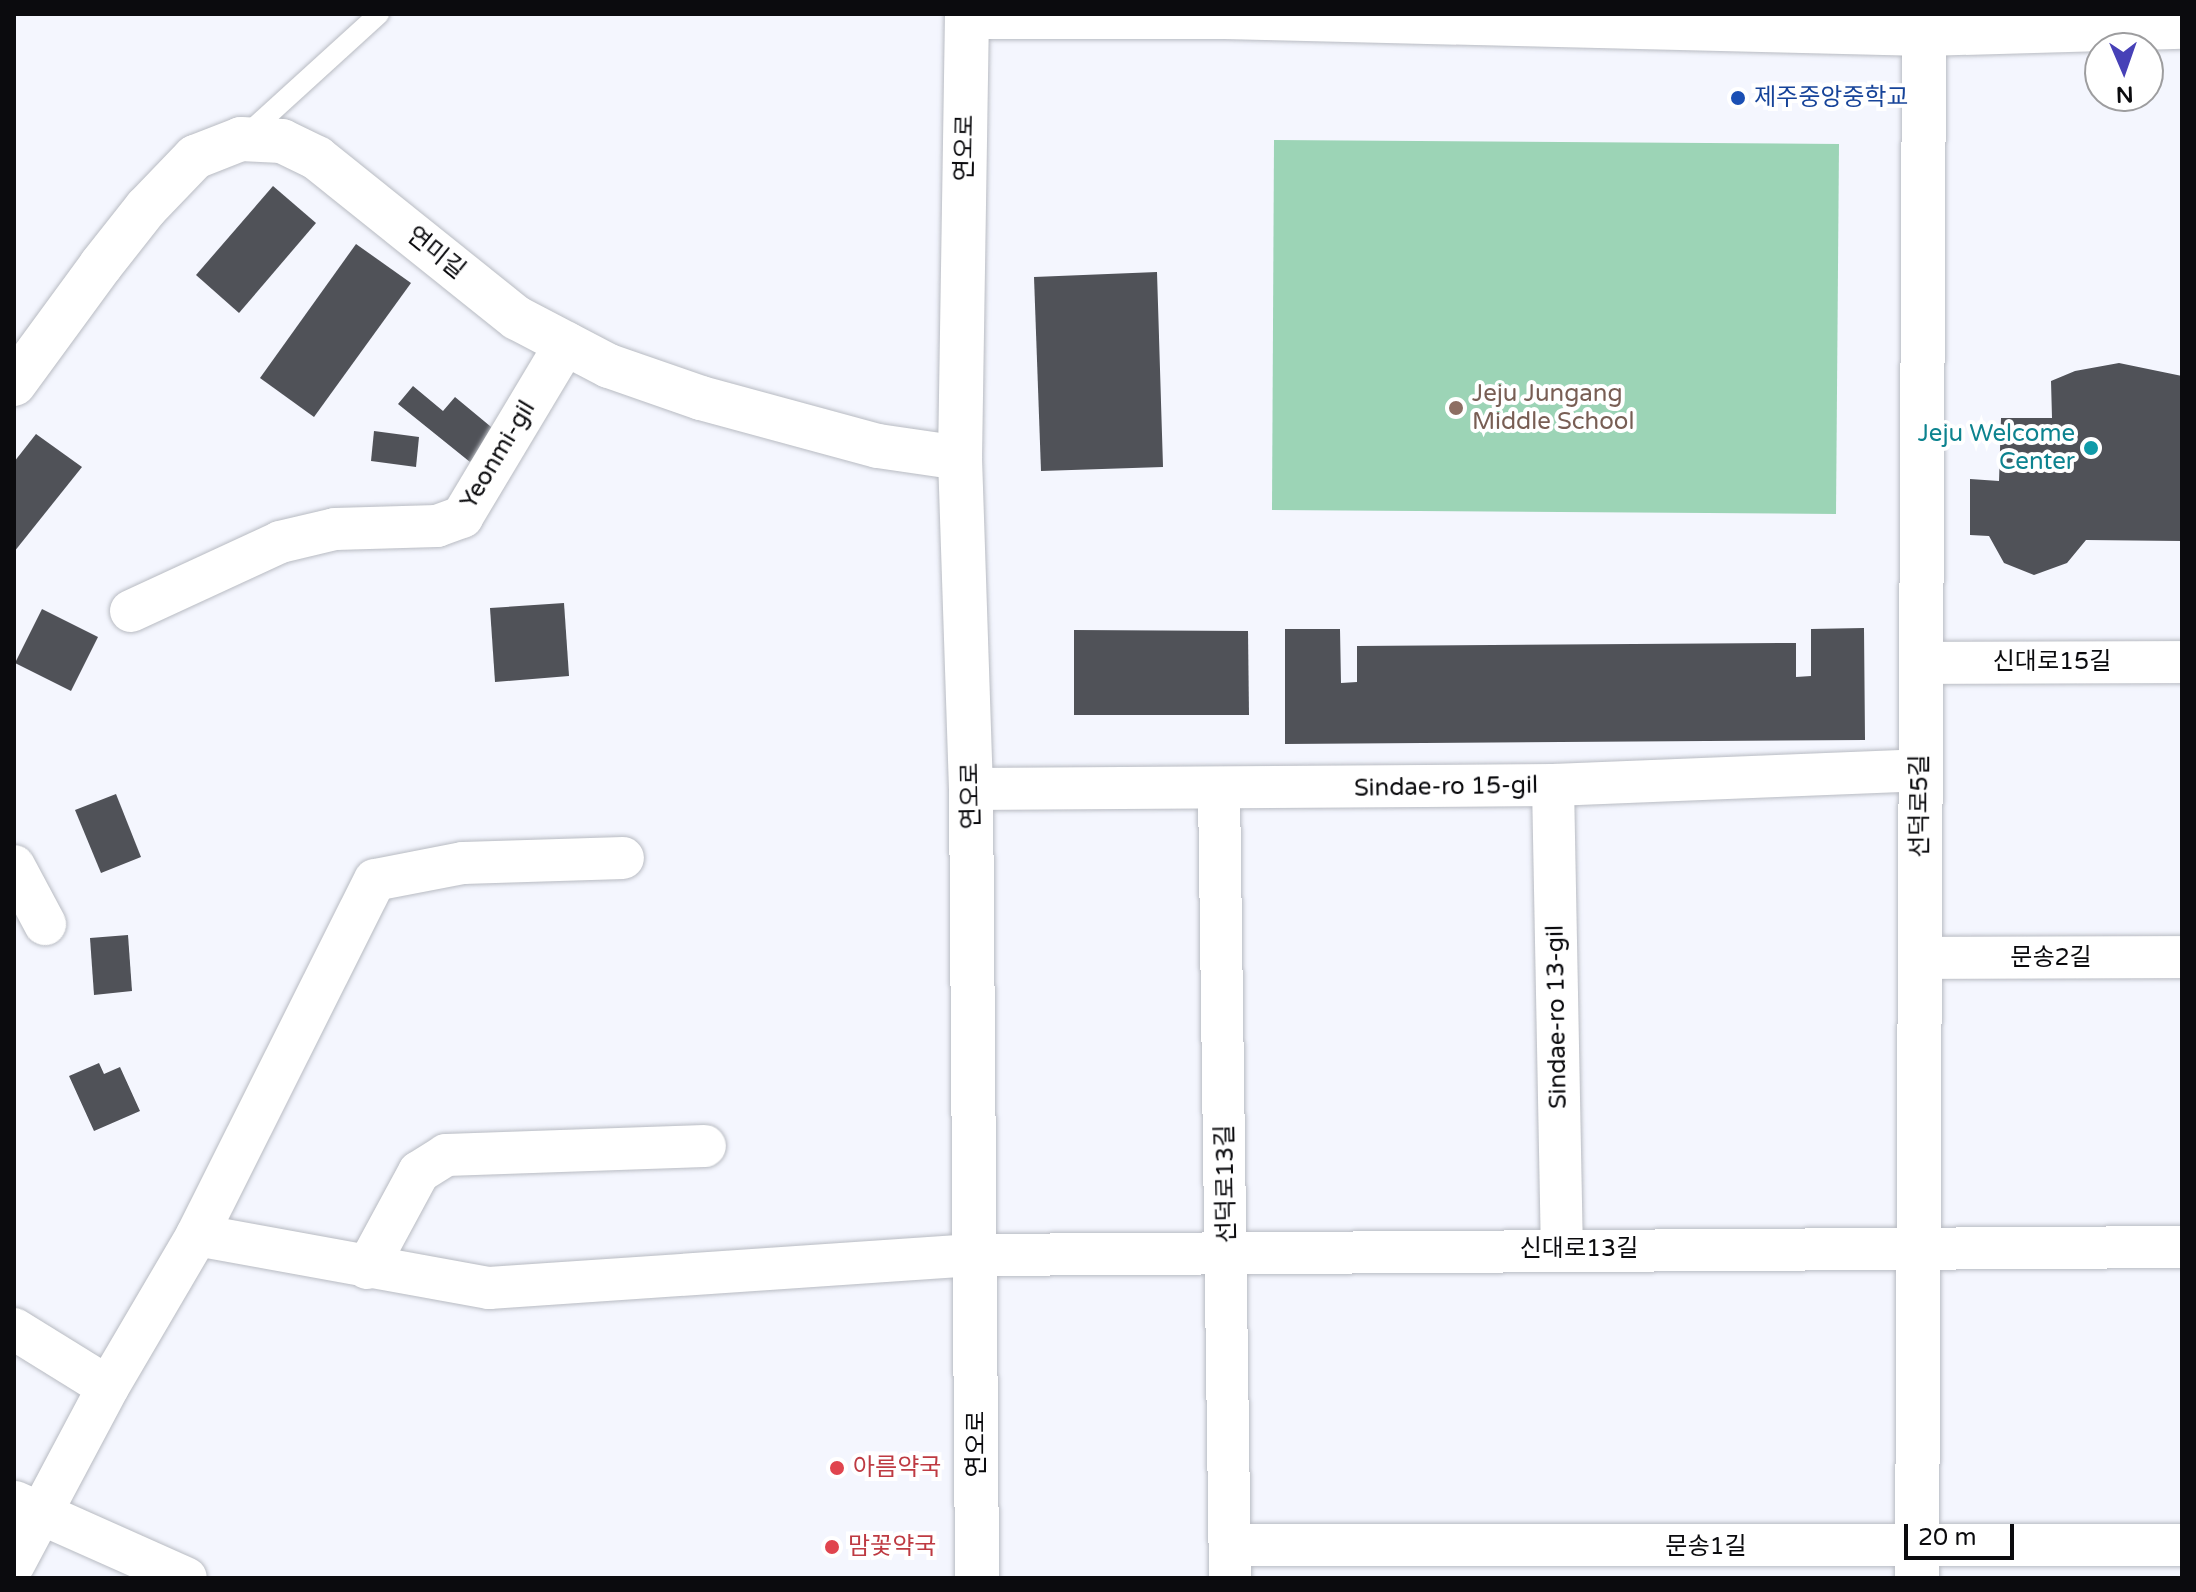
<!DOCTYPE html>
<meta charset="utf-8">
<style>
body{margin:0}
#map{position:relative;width:2196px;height:1592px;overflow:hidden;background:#f4f6fe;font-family:"Varela Round","Noto Sans KR",sans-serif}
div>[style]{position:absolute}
.green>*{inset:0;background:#9cd4b6}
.building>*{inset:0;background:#505258}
.roads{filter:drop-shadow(0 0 2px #b8bbc2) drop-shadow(0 0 2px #b8bbc2)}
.service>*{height:20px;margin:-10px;padding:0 10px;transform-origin:10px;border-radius:10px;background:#fff}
.minor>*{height:42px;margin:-21px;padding:0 21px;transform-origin:21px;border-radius:21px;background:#fff}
.tertiary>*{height:44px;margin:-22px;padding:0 22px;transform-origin:22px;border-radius:22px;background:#fff}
.dots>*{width:22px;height:22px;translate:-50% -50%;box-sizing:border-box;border:4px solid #fff;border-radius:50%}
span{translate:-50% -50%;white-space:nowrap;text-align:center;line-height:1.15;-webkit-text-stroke:8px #fff;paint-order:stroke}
.transit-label{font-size:24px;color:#164399}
.left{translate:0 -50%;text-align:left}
.street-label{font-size:24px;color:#0b0b0e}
.education-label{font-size:24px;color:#785e54}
.culture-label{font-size:24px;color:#0d838f}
.right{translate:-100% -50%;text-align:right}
.health-label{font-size:24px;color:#be3a42}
.frame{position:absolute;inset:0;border:16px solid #0b0b0e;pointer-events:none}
.north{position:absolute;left:2084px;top:32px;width:80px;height:80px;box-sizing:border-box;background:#fff;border:2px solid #9d9d9f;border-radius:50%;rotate:178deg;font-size:22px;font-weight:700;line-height:32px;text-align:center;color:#0b0b0e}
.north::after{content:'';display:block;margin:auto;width:28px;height:36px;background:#4741b7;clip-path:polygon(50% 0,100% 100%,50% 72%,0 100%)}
.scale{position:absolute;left:1904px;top:1524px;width:110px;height:36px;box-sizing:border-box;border:4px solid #0b0b0e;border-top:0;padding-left:10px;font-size:24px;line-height:28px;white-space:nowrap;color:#0b0b0e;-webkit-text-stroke:6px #fff;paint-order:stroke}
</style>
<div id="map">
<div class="green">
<i style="clip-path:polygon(1274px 140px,1839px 144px,1836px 514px,1272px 510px)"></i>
</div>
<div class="building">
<i style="clip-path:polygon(273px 186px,316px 223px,239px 313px,196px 275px)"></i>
<i style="clip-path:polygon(356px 244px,411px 283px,314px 417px,260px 378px)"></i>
<i style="clip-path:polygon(1157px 272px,1163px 467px,1041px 471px,1034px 277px)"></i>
<i style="clip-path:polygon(2119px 363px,2182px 376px,2182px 541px,2086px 540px,2067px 563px,2034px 575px,2004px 563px,1989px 536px,1970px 535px,1970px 479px,1999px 481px,2001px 418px,2052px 418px,2051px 381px,2075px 371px)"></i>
<i style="clip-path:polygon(413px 386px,443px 411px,455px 397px,496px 431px,470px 462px,398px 404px)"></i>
<i style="clip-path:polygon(374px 431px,419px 437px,416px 467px,371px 461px)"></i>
<i style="clip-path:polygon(36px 434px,82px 467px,14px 552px,14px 462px)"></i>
<i style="clip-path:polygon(564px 603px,569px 676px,495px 682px,490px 608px)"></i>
<i style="clip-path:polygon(42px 609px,98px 637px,71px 691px,15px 663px)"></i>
<i style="clip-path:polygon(1864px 628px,1865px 740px,1285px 744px,1285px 629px,1340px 629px,1341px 683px,1357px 682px,1357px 646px,1796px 643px,1796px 677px,1811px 676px,1811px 629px)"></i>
<i style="clip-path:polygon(1074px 630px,1248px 631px,1249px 715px,1074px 715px)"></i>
<i style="clip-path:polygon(116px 794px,141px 857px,101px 873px,75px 810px)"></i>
<i style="clip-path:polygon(128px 935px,132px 991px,94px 995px,90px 938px)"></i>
<i style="clip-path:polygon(99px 1063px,104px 1074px,120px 1067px,140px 1111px,94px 1131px,69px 1076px)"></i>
</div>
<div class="roads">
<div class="service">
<i style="left:246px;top:135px;width:180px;rotate:-42.3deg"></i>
</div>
<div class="minor">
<i style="left:131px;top:611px;width:164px;rotate:-24.8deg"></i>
<i style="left:280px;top:542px;width:57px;rotate:-13.3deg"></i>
<i style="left:335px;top:529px;width:102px;rotate:-1.7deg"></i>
<i style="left:437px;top:526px;width:27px;rotate:-20deg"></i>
<i style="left:462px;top:517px;width:203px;rotate:-59.1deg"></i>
<i style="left:1921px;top:663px;width:261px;rotate:-0.2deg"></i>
<i style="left:1553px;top:785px;width:464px;rotate:88.9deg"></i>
<i style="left:971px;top:789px;width:582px;rotate:-0.39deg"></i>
<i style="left:1553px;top:785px;width:367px;rotate:-2.3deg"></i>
<i style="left:1219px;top:790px;width:788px;rotate:89.2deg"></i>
<i style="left:14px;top:866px;width:66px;rotate:61.9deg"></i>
<i style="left:1920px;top:958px;width:262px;rotate:-0.2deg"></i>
<i style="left:197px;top:1235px;width:297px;rotate:10.3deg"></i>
<i style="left:489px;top:1288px;width:489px;rotate:-3.9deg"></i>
<i style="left:977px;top:1255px;width:1205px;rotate:-0.38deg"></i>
<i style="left:367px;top:1268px;width:109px;rotate:-61.6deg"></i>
<i style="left:419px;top:1172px;width:32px;rotate:-32deg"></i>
<i style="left:446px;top:1155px;width:259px;rotate:-2deg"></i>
<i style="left:14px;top:1329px;width:110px;rotate:31.7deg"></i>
<i style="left:15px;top:1502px;width:187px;rotate:24deg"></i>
<i style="left:1230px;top:1545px;width:952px"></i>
<i style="left:14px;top:1564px;width:200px;rotate:-62deg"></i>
<i style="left:108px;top:1387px;width:176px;rotate:-59.6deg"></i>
<i style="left:197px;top:1235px;width:397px;rotate:-63.4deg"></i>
<i style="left:375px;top:880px;width:90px;rotate:-10.9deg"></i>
<i style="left:463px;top:863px;width:160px;rotate:-1.8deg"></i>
</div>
<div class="tertiary">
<i style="left:967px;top:14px;width:444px;rotate:90.9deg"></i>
<i style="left:960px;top:458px;width:331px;rotate:88.1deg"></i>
<i style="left:971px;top:789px;width:789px;rotate:89.56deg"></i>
<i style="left:967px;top:17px;width:258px"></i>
<i style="left:1225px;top:17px;width:700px;rotate:1.39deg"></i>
<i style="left:1925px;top:34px;width:257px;rotate:-1.6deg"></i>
<i style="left:14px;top:384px;width:147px;rotate:-53.8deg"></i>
<i style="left:101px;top:265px;width:73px;rotate:-51.7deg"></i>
<i style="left:146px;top:208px;width:71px;rotate:-46.1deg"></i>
<i style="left:195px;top:157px;width:49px;rotate:-21.4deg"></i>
<i style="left:241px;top:139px;width:41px;rotate:2.8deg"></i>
<i style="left:282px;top:141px;width:39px;rotate:26deg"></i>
<i style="left:317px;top:158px;width:256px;rotate:38.7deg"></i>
<i style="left:517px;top:318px;width:104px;rotate:27.6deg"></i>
<i style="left:609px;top:366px;width:97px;rotate:19.2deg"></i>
<i style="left:701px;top:398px;width:183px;rotate:15.2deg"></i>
<i style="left:878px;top:446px;width:83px;rotate:8.3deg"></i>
<i style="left:1917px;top:1578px;width:1564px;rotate:-89.74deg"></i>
</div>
</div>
<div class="dots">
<i style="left:1738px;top:98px;background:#1a4fb4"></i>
<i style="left:1456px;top:408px;background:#8d6e63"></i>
<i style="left:2091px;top:448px;background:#0f9aa8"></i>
<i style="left:837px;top:1468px;background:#e0444e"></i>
<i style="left:832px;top:1547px;background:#e0444e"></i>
</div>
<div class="transit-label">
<span class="left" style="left:1754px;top:98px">제주중앙중학교</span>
</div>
<div class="street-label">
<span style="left:965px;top:148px;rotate:-89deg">연오로</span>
<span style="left:436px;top:253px;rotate:39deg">연미길</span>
<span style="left:498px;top:455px;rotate:-59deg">Yeonmi-gil</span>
<span style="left:2052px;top:662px">신대로15길</span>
<span style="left:1446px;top:787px;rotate:-1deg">Sindae-ro 15-gil</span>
<span style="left:971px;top:796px;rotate:-91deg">연오로</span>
<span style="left:1920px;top:806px;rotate:-90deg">선덕로5길</span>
<span style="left:2051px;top:958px">문송2길</span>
<span style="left:1557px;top:1017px;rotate:-91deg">Sindae-ro 13-gil</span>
<span style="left:1226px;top:1184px;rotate:-91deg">선덕로13길</span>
<span style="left:1579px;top:1249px">신대로13길</span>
<span style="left:977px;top:1444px;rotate:-90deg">연오로</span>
<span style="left:1706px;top:1547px">문송1길</span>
</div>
<div class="education-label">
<span class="left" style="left:1472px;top:408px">Jeju Jungang<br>Middle School</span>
</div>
<div class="culture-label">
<span class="right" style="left:2075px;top:448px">Jeju Welcome<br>Center</span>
</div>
<div class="health-label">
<span class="left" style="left:853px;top:1468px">아름약국</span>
<span class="left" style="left:848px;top:1547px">맘꽃약국</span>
</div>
<div class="frame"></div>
<div class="north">N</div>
<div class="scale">20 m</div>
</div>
